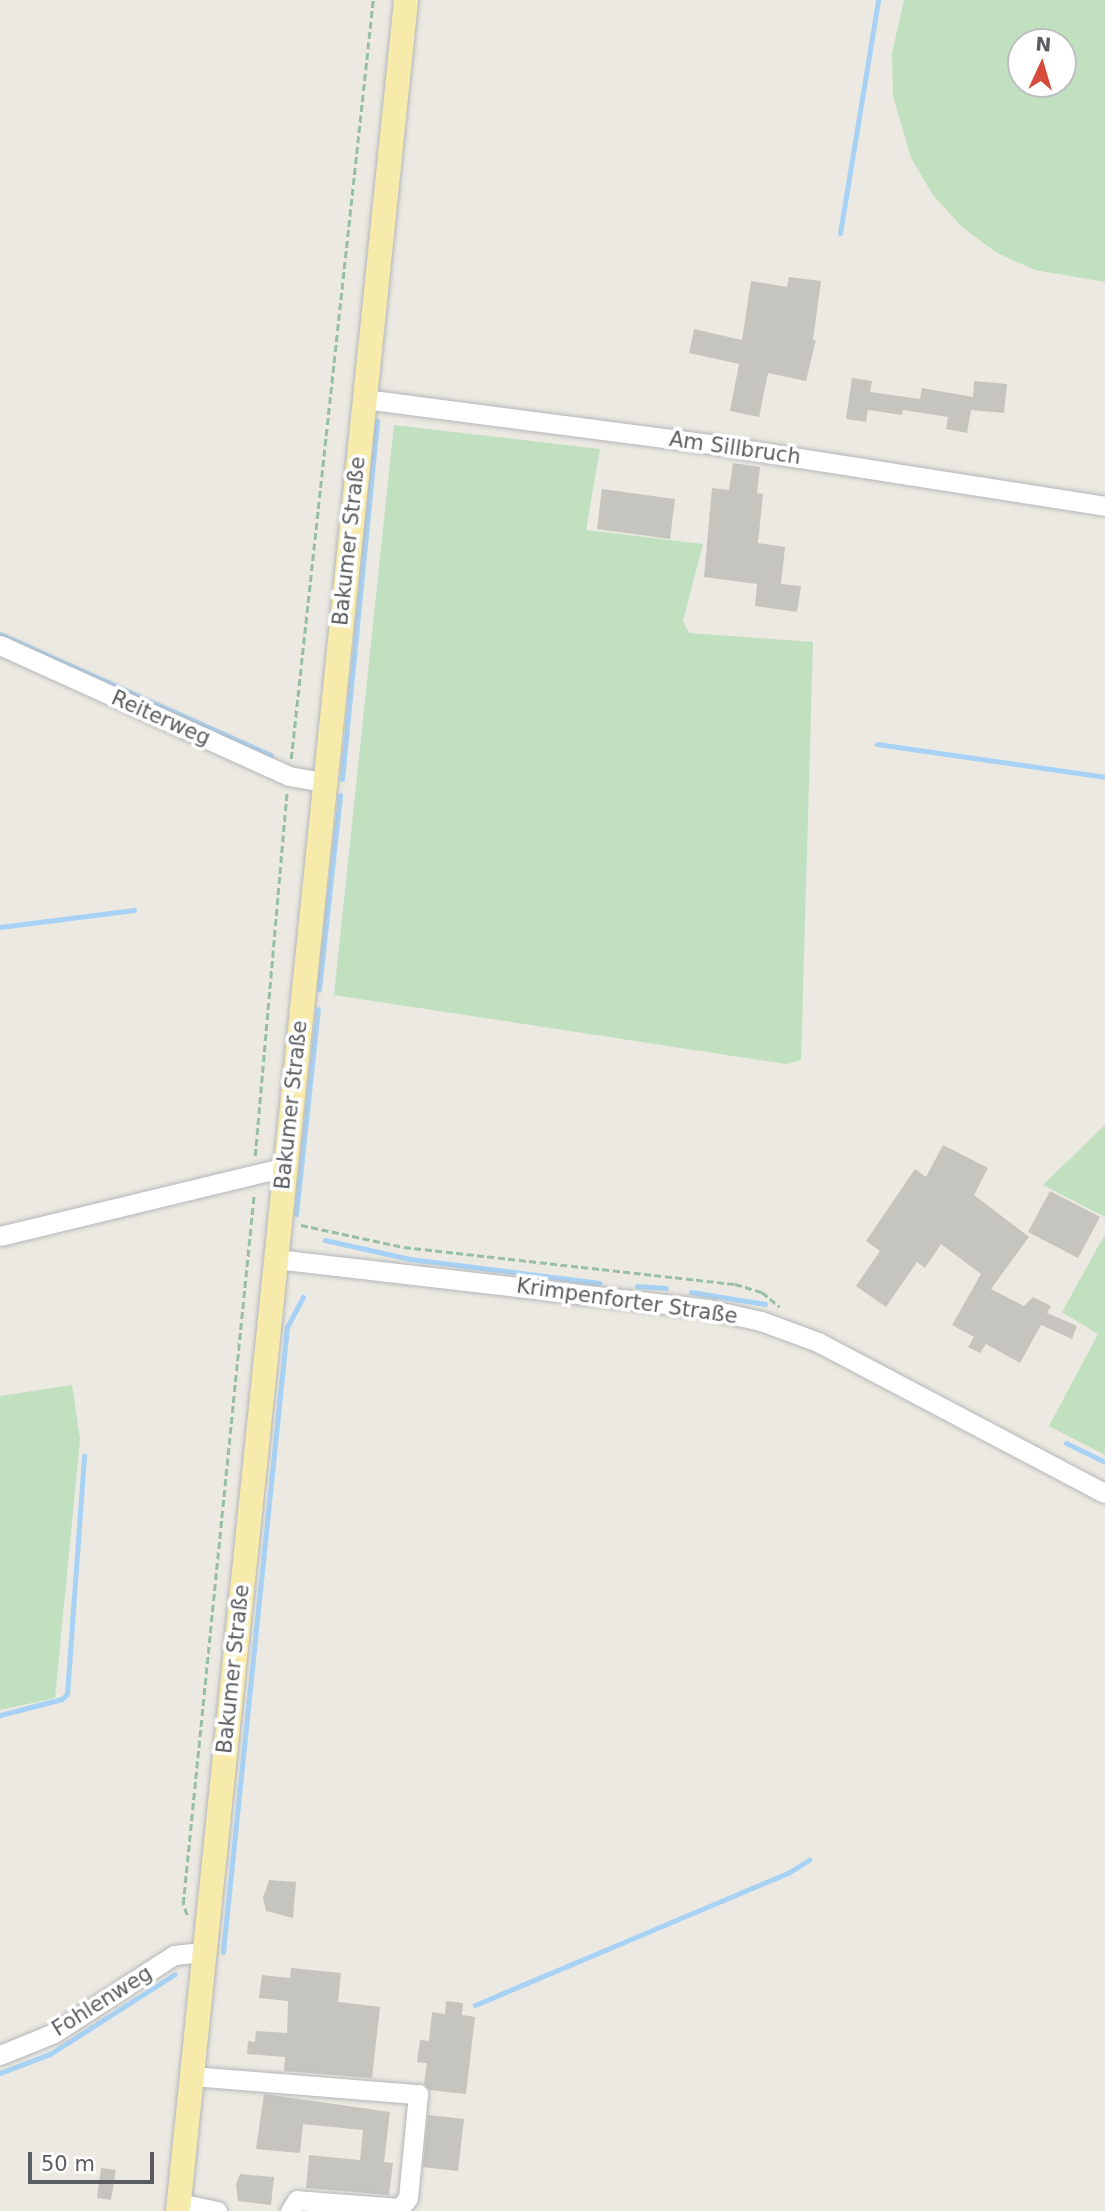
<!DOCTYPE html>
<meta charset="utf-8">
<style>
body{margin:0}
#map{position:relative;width:1105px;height:2211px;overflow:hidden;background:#ebe9e1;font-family:"DejaVu Sans",sans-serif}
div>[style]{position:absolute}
.green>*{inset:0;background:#c0e0c0}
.stream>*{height:5px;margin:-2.5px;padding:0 2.5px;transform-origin:2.5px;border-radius:2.5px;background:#a7d2f5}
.building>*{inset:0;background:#c6c4be}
.path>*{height:2.5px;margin-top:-1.25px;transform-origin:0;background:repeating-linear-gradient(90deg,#98bea4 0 7px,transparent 0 10.5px)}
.roads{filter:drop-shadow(0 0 2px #b4b6ba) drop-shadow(0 0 2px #b4b6ba)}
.minor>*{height:19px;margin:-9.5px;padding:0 9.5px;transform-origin:9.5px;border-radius:9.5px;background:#fff}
.major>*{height:24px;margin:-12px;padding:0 12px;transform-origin:12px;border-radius:12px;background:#f6ebab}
span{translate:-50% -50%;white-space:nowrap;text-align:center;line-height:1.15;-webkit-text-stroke:7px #fff;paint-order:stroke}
.street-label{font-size:21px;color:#5a5c60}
.north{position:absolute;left:1007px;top:28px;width:70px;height:70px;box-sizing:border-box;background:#fff;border:2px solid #bdbebf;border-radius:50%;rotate:4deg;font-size:19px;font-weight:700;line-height:28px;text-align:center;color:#5a5c60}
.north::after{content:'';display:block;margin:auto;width:24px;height:32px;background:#d64b3c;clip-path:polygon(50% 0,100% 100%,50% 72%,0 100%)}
.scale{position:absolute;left:28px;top:2152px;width:126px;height:32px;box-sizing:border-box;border:4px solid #5a5c60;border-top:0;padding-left:9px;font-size:21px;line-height:24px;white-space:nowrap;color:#5a5c60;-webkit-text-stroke:5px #fff;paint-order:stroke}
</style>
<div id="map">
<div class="green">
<i style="clip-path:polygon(evenodd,904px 0,1105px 0,1105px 282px,1035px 270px,997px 253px,962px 227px,933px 195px,911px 158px,893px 96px,892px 53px,904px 0,1021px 42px,1063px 42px,1063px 84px,1021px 84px,1021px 42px)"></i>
<i style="clip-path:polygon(394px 425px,600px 449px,586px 530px,703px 544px,683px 621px,689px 633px,813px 642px,801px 1060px,786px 1064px,334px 995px)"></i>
<i style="clip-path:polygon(1105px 1125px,1105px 1217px,1043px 1185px)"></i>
<i style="clip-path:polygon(1105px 1234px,1105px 1455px,1049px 1426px,1098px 1334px,1062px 1312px)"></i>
<i style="clip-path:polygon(72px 1385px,80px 1439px,55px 1698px,0 1710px,0 1396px)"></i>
</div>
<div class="stream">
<i style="left:840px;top:233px;width:236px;rotate:-80.7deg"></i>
<i style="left:0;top:634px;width:297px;rotate:24.1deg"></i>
<i style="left:877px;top:744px;width:230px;rotate:8.2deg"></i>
<i style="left:342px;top:779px;width:360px;rotate:-84.4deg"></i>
<i style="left:0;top:927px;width:135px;rotate:-7.2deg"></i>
<i style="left:319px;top:989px;width:195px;rotate:-83.8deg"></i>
<i style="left:296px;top:1214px;width:206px;rotate:-83.9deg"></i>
<i style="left:325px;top:1240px;width:87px;rotate:12.6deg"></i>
<i style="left:410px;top:1259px;width:191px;rotate:7.2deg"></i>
<i style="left:637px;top:1286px;width:29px;rotate:4deg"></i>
<i style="left:691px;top:1292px;width:75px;rotate:9.2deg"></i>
<i style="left:1066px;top:1443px;width:43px;rotate:26deg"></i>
<i style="left:0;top:1715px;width:64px;rotate:-14.5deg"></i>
<i style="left:62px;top:1699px;width:7px;rotate:-45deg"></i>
<i style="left:67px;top:1694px;width:239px;rotate:-85.9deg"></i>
<i style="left:223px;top:1952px;width:628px;rotate:-84.15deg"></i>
<i style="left:287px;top:1327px;width:34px;rotate:-62deg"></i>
<i style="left:475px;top:2005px;width:340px;rotate:-22.9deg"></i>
<i style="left:788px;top:1873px;width:25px;rotate:-32deg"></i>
<i style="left:0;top:2073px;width:53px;rotate:-20.8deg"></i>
<i style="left:50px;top:2054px;width:148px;rotate:-32.6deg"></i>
</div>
<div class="building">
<i style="clip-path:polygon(789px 277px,821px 281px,813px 340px,816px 340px,806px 381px,768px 373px,759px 417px,730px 411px,739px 364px,689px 353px,694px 329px,742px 340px,751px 281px,787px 287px)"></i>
<i style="clip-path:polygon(852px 378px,872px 381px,870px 392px,920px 399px,922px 388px,973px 397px,974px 381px,1007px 384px,1004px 413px,971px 410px,967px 433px,946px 429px,948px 417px,903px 410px,902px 415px,868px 410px,866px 422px,846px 419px)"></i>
<i style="clip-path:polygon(733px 463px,760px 467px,757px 493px,763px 494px,758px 543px,785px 547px,781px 584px,801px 586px,797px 612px,755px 606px,757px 584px,704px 577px,712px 488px,729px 490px)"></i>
<i style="clip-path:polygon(602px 489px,675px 499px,670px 539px,597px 529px)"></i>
<i style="clip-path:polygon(943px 1145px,988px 1168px,974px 1195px,1029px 1237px,991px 1289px,1024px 1306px,1033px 1297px,1051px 1306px,1047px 1313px,1077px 1326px,1072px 1339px,1041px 1325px,1020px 1363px,986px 1344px,980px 1353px,968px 1347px,974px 1337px,952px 1325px,981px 1274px,941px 1244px,925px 1268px,917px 1262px,886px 1307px,856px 1286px,880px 1251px,866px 1241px,915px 1169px,926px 1177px)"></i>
<i style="clip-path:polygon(1050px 1191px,1100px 1217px,1078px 1258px,1028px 1232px)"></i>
<i style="clip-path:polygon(269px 1880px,296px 1882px,293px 1918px,266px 1911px,263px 1898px)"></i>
<i style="clip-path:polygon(291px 1968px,341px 1973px,338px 2002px,380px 2007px,372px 2078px,284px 2071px,285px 2057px,247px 2054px,248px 2041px,255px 2042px,256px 2031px,287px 2033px,288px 2001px,259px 1998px,262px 1975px,290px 1978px)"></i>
<i style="clip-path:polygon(446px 2001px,463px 2003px,462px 2015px,475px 2017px,466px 2094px,429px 2090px,424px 2084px,427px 2063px,417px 2062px,420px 2040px,429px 2041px,432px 2012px,445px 2014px)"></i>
<i style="clip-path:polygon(264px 2094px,390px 2112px,384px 2162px,393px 2163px,389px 2195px,306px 2188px,309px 2155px,360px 2160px,363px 2130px,303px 2124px,300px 2153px,256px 2149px)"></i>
<i style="clip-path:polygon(428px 2115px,464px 2119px,458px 2171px,423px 2167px)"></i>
<i style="clip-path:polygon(101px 2168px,116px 2170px,111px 2200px,97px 2198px)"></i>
<i style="clip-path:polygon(240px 2174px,274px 2177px,271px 2205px,238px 2201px,236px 2184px)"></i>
</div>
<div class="path">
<i style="left:291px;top:759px;width:763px;rotate:-83.83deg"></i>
<i style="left:255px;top:1156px;width:364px;rotate:-85deg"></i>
<i style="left:301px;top:1225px;width:105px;rotate:12.1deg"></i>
<i style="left:404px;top:1247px;width:333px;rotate:6.4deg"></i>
<i style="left:735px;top:1284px;width:28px;rotate:17deg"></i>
<i style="left:762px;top:1292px;width:23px;rotate:40deg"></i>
<i style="left:187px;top:1915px;width:12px;rotate:-110deg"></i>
<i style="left:183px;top:1904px;width:714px;rotate:-84.29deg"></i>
</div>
<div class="roads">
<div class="minor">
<i style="left:364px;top:399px;width:356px;rotate:7.4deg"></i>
<i style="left:717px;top:445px;width:393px;rotate:8.9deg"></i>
<i style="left:0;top:645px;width:317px;rotate:24.4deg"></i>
<i style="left:289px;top:776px;width:36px;rotate:10deg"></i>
<i style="left:0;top:1236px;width:293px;rotate:-13.6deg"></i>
<i style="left:276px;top:1259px;width:435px;rotate:6.6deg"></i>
<i style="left:708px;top:1309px;width:54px;rotate:12.8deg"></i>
<i style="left:761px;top:1321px;width:61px;rotate:20.2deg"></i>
<i style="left:818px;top:1342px;width:324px;rotate:27.8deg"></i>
<i style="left:0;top:2055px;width:58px;rotate:-22.2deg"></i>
<i style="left:54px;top:2033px;width:143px;rotate:-33deg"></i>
<i style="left:174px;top:1955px;width:29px;rotate:-6deg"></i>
<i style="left:192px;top:2076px;width:227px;rotate:4.6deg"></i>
<i style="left:418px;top:2094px;width:104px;rotate:95.5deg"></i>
<i style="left:408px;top:2198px;width:13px;rotate:129deg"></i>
<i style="left:400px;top:2208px;width:103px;rotate:-175.6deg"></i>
<i style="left:297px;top:2200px;width:13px;rotate:122deg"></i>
<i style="left:179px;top:2203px;width:39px;rotate:12deg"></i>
</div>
<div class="major">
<i style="left:178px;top:2211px;width:2223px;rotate:-84.11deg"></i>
</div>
</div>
<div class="street-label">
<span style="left:735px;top:448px;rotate:8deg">Am Sillbruch</span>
<span style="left:349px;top:541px;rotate:-84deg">Bakumer Straße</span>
<span style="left:161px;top:718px;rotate:24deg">Reiterweg</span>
<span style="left:291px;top:1105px;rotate:-84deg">Bakumer Straße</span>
<span style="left:627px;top:1301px;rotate:8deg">Krimpenforter Straße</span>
<span style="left:233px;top:1669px;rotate:-84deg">Bakumer Straße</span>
<span style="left:102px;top:2001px;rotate:-32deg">Fohlenweg</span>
</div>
<div class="north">N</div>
<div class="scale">50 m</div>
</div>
